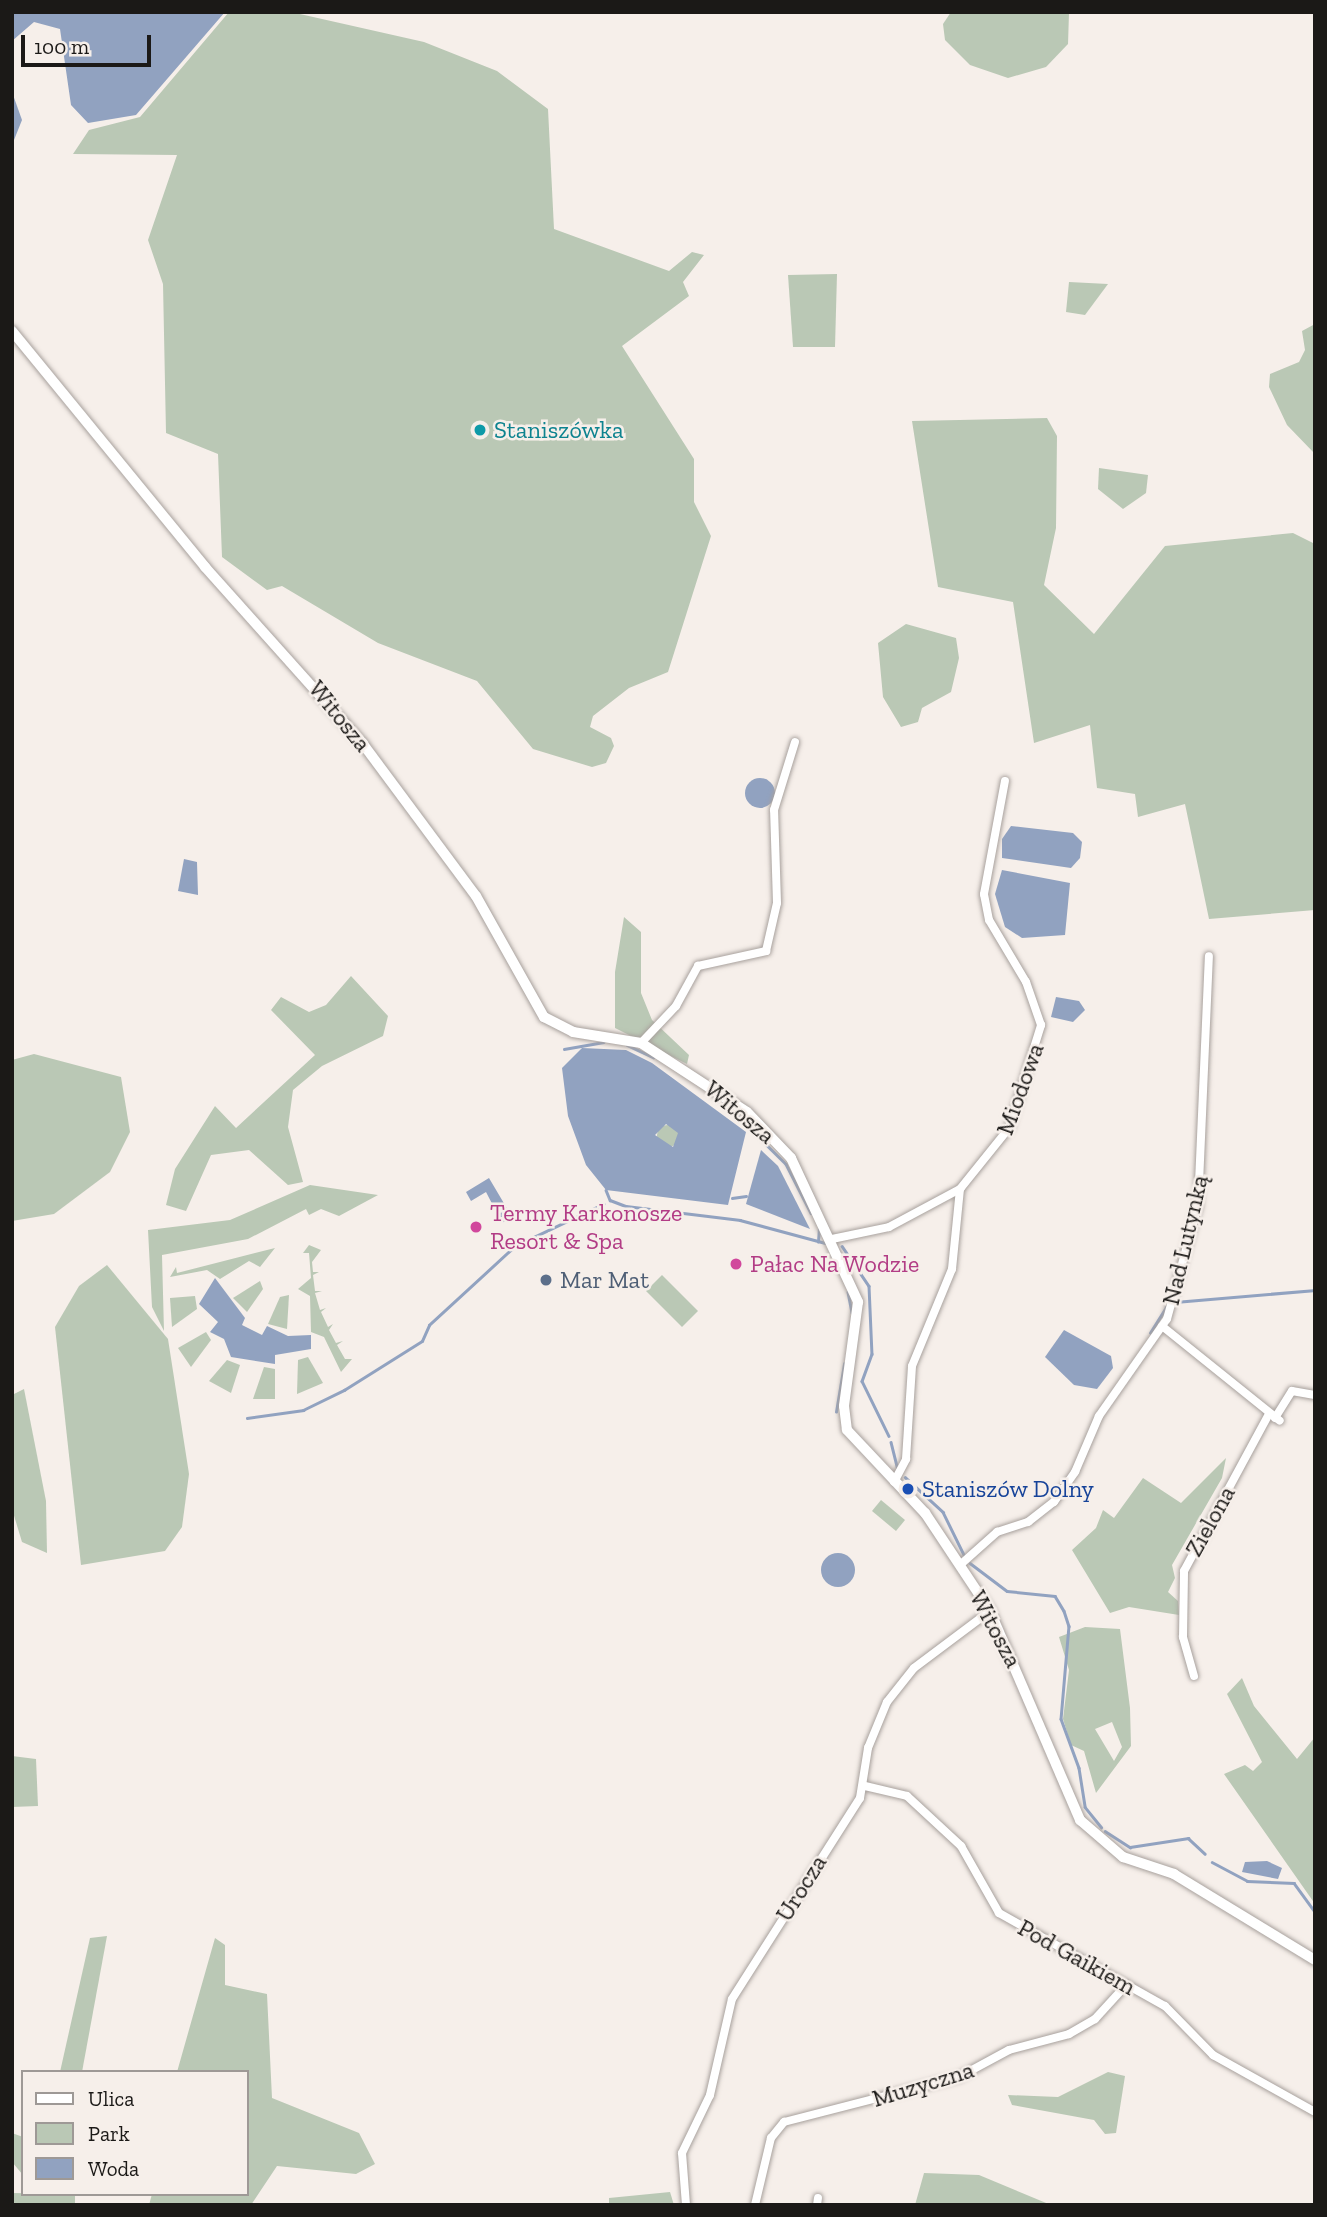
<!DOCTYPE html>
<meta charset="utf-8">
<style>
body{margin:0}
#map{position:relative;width:1327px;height:2217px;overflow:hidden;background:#f6efea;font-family:"Zilla Slab",serif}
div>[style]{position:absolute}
.green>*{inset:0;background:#bac8b5}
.round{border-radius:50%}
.water>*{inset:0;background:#91a2c0}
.stream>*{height:2.5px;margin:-1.25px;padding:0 1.25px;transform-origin:1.25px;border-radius:1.25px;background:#91a2c0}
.roads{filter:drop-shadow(0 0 2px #a8a19d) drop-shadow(0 0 2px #a8a19d)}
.street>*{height:8px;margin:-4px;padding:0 4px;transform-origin:4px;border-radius:4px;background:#fff}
.secondary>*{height:10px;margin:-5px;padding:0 5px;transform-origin:5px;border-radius:5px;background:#fff}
.dots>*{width:19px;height:19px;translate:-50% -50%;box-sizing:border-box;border:4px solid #f6efea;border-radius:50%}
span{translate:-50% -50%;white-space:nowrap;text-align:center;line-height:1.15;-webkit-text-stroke:5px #f6efea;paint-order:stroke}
.culture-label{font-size:24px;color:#0d838f}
.left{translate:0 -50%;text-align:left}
.street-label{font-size:24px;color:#1b1917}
.hotel-label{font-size:24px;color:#b23c85}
.service-label{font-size:24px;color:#4e5e75}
.transit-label{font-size:24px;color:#164399}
.frame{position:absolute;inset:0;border:14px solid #1b1917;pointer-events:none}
.legend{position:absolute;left:21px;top:2070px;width:228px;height:126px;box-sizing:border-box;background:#f6efea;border:2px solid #9e9996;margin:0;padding:9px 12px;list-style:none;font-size:21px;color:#1b1917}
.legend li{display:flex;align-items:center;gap:14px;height:35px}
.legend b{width:35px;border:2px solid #9e9996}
.scale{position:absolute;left:21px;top:35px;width:130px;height:32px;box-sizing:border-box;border:4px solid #1b1917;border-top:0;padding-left:9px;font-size:21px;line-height:24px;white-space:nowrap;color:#1b1917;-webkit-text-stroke:5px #f6efea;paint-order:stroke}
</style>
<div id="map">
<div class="green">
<i style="clip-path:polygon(229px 12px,291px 12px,424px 42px,497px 71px,548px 109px,554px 229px,669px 271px,692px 252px,704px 255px,683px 282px,689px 296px,622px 346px,694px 459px,694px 502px,711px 536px,668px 672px,629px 688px,593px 716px,590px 727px,611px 738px,614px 746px,606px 763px,592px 767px,533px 749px,477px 681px,378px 643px,282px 586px,267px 590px,222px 557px,218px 454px,166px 433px,163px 284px,148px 240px,177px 155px,73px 154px,89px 130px,140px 117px)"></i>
<i style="clip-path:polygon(951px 12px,1069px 12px,1068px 44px,1046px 67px,1008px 78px,970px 65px,945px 40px,943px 24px)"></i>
<i style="clip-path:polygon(837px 274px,835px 347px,793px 347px,788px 275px)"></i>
<i style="clip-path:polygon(1069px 282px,1108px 284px,1085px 315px,1066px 312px)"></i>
<i style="clip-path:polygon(1315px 324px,1315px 454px,1287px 425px,1269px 387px,1270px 374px,1299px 362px,1305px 350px,1302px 331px)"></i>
<i style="clip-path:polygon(1047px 418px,1057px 436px,1056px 528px,1044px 585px,1094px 634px,1165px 546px,1293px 533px,1315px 544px,1315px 910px,1209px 919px,1185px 804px,1138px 817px,1135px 794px,1097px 788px,1090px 725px,1034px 743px,1013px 602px,938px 587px,912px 421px)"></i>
<i style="clip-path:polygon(1099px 468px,1148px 475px,1146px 493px,1123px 509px,1098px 489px)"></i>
<i style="clip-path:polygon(906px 624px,956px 638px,959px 658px,951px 692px,922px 708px,918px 722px,901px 727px,883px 697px,878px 643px)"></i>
<i style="clip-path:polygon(624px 917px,641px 932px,641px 993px,652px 1020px,689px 1055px,687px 1064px,615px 1028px,615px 972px)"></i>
<i style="clip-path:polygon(351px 976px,388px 1016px,383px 1036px,322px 1066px,293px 1090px,288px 1127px,303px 1182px,288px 1185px,249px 1150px,211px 1155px,186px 1211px,166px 1205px,175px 1169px,215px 1106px,236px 1128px,315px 1055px,271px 1010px,281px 997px,309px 1012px,326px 1005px)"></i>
<i style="clip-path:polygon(34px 1054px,121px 1077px,130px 1132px,110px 1172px,54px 1214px,12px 1221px,12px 1060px)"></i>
<i class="round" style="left:657px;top:1125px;width:22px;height:22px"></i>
<i style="clip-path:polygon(310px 1185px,378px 1195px,339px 1216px,321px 1209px,309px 1215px,306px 1209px,248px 1239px,162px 1255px,164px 1331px,152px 1307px,148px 1230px,230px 1220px)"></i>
<i style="clip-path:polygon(309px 1245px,321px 1250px,312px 1262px,313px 1272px,319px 1272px,313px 1275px,315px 1291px,322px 1291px,315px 1293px,320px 1310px,326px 1308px,321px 1312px,328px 1327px,333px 1324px,329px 1330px,336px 1343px,343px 1341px,337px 1345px,345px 1359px,352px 1359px,341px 1372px,324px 1337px,311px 1332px,310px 1296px,298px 1289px,311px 1278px,309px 1253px,303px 1253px)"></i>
<i style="clip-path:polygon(275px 1248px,260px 1267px,249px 1261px,220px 1279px,207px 1270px,170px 1277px,176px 1267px,177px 1273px)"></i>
<i style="clip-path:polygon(107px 1265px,168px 1339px,189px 1474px,182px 1527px,165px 1551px,81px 1565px,55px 1327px,79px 1286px)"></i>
<i style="clip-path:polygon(662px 1275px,698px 1311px,682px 1327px,646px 1291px)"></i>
<i style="clip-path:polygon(260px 1281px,263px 1289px,247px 1312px,233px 1298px)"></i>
<i style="clip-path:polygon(289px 1295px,287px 1329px,268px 1324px,280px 1297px)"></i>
<i style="clip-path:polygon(195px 1296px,197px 1309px,172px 1327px,170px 1298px)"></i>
<i style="clip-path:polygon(206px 1332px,211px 1340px,191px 1367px,178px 1348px)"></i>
<i style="clip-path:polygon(308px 1357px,323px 1383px,297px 1394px,298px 1360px)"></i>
<i style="clip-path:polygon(227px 1360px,240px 1365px,231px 1393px,209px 1381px)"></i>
<i style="clip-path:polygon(264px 1367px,275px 1369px,275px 1399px,253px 1399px)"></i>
<i style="clip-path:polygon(24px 1389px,46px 1501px,47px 1553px,22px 1542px,12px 1509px,12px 1395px)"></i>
<i style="clip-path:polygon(1226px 1458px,1222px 1478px,1172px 1565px,1175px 1578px,1168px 1592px,1178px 1601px,1179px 1615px,1129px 1607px,1110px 1613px,1072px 1550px,1096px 1528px,1103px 1510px,1114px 1518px,1143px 1478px,1181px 1503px)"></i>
<i style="clip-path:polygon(881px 1500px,905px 1520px,896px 1531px,872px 1511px)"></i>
<i style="clip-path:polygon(evenodd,1085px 1627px,1120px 1629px,1130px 1708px,1131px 1746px,1096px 1793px,1084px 1751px,1071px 1745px,1063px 1719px,1069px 1670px,1059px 1637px,1085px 1627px,1112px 1722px,1122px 1747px,1114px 1761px,1095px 1729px,1112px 1722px)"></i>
<i style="clip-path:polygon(1242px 1678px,1254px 1706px,1297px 1759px,1315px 1737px,1315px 1904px,1224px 1774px,1245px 1765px,1253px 1771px,1262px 1762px,1227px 1694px)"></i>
<i style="clip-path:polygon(12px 1756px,36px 1759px,38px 1806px,12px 1807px)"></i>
<i style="clip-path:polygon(107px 1936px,82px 2072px,60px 2072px,90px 1938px)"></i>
<i style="clip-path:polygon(215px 1938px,225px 1945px,225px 1985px,267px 1994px,272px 2098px,359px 2133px,375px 2164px,356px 2174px,277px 2166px,251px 2205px,149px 2205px,152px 2194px,247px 2194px,247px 2072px,177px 2072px)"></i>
<i style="clip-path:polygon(1108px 2072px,1125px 2076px,1116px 2133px,1105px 2134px,1094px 2120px,1012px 2105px,1008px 2095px,1058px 2097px)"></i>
<i style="clip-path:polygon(12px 2133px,23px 2137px,23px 2175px,12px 2162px)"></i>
<i style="clip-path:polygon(924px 2173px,979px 2175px,1051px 2205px,915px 2205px)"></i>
<i style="clip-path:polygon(670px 2192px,674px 2205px,609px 2205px,609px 2198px)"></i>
<i style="clip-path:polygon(12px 2193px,75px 2194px,75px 2205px,12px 2205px)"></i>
</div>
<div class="water">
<i style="clip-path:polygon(12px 12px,225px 12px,136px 115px,88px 123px,71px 105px,60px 29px,34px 22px,12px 41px)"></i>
<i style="clip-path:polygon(12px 92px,22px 120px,12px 145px)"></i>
<i class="round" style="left:745px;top:778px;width:30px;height:30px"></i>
<i style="clip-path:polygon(1011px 826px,1073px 833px,1082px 842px,1080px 858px,1071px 868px,1002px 858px,1002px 839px)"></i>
<i style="clip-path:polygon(184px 859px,197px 862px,198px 895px,178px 891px)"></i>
<i style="clip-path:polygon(1002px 870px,1070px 883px,1065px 935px,1022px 938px,1005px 927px,995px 894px)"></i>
<i style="clip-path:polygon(1056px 997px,1079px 1001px,1085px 1010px,1073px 1022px,1051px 1017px)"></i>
<i style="clip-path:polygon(evenodd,582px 1048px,626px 1050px,652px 1063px,746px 1132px,728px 1205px,606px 1190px,586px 1165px,568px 1116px,562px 1068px,582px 1048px,666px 1124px,678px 1133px,673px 1147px,655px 1135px,666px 1124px)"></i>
<i style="clip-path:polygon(761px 1150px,778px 1166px,810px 1229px,746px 1204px)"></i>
<i style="clip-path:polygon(489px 1178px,512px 1217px,502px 1223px,486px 1192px,471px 1201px,466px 1192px)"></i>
<i style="clip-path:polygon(215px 1278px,245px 1318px,242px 1325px,262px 1335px,267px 1326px,288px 1336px,311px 1335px,311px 1349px,275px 1355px,275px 1364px,231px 1357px,224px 1339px,210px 1332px,218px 1322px,199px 1304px)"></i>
<i style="clip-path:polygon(1064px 1330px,1111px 1356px,1113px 1368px,1097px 1389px,1074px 1385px,1045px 1357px)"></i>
<i class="round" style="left:821px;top:1553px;width:34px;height:34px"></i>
<i style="clip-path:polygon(1267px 1861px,1282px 1868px,1278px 1879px,1242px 1872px,1245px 1862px)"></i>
</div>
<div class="stream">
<i style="left:627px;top:1045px;width:29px;rotate:25deg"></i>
<i style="left:564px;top:1049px;width:40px;rotate:-10deg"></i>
<i style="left:723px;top:1102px;width:88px;rotate:44.5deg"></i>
<i style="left:786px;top:1164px;width:55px;rotate:63deg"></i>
<i style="left:606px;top:1190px;width:11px;rotate:68deg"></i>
<i style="left:610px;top:1200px;width:17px;rotate:21deg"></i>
<i style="left:626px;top:1206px;width:115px;rotate:7deg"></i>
<i style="left:740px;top:1220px;width:88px;rotate:15.1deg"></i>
<i style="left:732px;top:1198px;width:14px;rotate:-8deg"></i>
<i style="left:818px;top:1242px;width:14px;rotate:-86deg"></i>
<i style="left:842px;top:1246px;width:48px;rotate:56deg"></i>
<i style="left:869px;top:1286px;width:68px;rotate:87.5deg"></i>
<i style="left:872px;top:1354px;width:29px;rotate:110deg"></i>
<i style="left:862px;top:1381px;width:61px;rotate:63.9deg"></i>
<i style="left:848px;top:1292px;width:21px;rotate:79deg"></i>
<i style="left:1175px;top:1302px;width:141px;rotate:-4.9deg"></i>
<i style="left:1150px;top:1333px;width:31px;rotate:-58deg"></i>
<i style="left:836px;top:1412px;width:49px;rotate:-80.5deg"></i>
<i style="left:247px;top:1418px;width:57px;rotate:-8.1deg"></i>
<i style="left:303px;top:1410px;width:46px;rotate:-26deg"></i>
<i style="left:344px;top:1390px;width:92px;rotate:-32.1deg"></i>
<i style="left:422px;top:1341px;width:17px;rotate:-66deg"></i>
<i style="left:429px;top:1325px;width:117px;rotate:-42.6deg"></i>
<i style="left:515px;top:1246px;width:98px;rotate:-25.5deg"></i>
<i style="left:891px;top:1442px;width:29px;rotate:76deg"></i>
<i style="left:905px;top:1477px;width:52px;rotate:42.6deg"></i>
<i style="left:943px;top:1512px;width:50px;rotate:63.9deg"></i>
<i style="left:970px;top:1563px;width:46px;rotate:37.1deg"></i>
<i style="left:1007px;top:1591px;width:48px;rotate:5.9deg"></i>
<i style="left:1055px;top:1596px;width:17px;rotate:59deg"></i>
<i style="left:1064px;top:1611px;width:16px;rotate:72deg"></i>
<i style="left:1069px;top:1626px;width:93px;rotate:94.9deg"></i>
<i style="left:1061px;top:1719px;width:52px;rotate:69.8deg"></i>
<i style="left:1079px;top:1768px;width:39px;rotate:81deg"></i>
<i style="left:1085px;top:1807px;width:26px;rotate:51deg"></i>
<i style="left:1105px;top:1831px;width:30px;rotate:33deg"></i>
<i style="left:1130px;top:1847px;width:59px;rotate:-8.8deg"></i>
<i style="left:1188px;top:1838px;width:23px;rotate:43deg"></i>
<i style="left:1212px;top:1862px;width:40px;rotate:28deg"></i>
<i style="left:1247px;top:1881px;width:47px;rotate:2.4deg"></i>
<i style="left:1294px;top:1883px;width:36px;rotate:54deg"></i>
</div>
<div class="roads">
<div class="street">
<i style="left:641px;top:1043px;width:51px;rotate:-46.6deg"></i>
<i style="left:676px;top:1006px;width:46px;rotate:-61.2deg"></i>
<i style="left:698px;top:966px;width:70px;rotate:-12.4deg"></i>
<i style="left:766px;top:951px;width:49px;rotate:-77.1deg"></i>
<i style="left:777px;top:903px;width:93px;rotate:-91.8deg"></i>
<i style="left:774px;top:810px;width:71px;rotate:-72.8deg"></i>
<i style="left:832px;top:1239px;width:58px;rotate:-11.9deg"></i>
<i style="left:889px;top:1227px;width:81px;rotate:-28.2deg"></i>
<i style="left:960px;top:1189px;width:78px;rotate:-51.2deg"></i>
<i style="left:1009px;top:1128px;width:108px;rotate:-72.7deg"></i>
<i style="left:1041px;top:1025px;width:46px;rotate:-109.2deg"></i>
<i style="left:1026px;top:982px;width:72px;rotate:-120.8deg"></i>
<i style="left:989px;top:920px;width:26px;rotate:-101deg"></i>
<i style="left:984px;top:894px;width:115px;rotate:-79.5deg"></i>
<i style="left:1162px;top:1326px;width:151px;rotate:38.8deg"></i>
<i style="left:1275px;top:1418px;width:32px;rotate:-58deg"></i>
<i style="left:1292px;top:1391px;width:23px;rotate:10deg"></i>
<i style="left:894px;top:1482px;width:26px;rotate:-62deg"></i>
<i style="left:906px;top:1459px;width:93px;rotate:-86.3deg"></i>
<i style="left:912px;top:1366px;width:105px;rotate:-67.6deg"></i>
<i style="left:952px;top:1269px;width:80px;rotate:-84.3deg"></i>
<i style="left:960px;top:1565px;width:50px;rotate:-41.7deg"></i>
<i style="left:997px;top:1532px;width:33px;rotate:-18deg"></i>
<i style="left:1028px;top:1522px;width:33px;rotate:-38deg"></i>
<i style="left:1054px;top:1502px;width:37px;rotate:-55deg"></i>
<i style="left:1075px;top:1472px;width:61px;rotate:-66.8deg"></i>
<i style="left:1099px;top:1416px;width:118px;rotate:-55deg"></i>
<i style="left:1167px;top:1319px;width:117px;rotate:-74.7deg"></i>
<i style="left:1198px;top:1206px;width:250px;rotate:-87.5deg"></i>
<i style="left:1194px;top:1676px;width:41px;rotate:-105.8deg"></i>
<i style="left:1183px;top:1637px;width:66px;rotate:-89.1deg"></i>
<i style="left:1184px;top:1571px;width:179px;rotate:-61.6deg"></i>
<i style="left:865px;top:1786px;width:43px;rotate:13.4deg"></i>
<i style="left:907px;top:1796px;width:74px;rotate:42.8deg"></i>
<i style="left:961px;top:1846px;width:77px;rotate:60.4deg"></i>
<i style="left:999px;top:1913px;width:190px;rotate:29.3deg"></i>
<i style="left:1165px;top:2006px;width:69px;rotate:45.6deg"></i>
<i style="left:1213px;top:2055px;width:117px;rotate:29.2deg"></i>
<i style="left:686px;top:2205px;width:52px;rotate:-94.4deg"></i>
<i style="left:682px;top:2153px;width:64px;rotate:-64.2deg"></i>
<i style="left:710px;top:2095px;width:98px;rotate:-77.1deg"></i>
<i style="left:732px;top:1999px;width:238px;rotate:-57.5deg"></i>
<i style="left:860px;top:1798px;width:51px;rotate:-80.9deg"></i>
<i style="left:868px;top:1748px;width:50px;rotate:-67.6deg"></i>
<i style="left:887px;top:1702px;width:43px;rotate:-51.5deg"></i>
<i style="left:914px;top:1668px;width:95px;rotate:-36.9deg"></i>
<i style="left:755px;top:2205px;width:69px;rotate:-76.6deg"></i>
<i style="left:771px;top:2138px;width:21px;rotate:-51deg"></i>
<i style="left:784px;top:2122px;width:181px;rotate:-14.4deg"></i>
<i style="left:959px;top:2077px;width:57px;rotate:-28.4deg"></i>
<i style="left:1009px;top:2050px;width:62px;rotate:-14.9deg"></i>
<i style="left:1069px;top:2034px;width:30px;rotate:-30deg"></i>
<i style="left:1095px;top:2019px;width:47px;rotate:-47.6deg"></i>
<i style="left:817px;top:2205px;width:7px;rotate:-82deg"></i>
</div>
<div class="secondary">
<i style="left:12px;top:331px;width:305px;rotate:50.7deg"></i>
<i style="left:205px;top:567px;width:237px;rotate:48.2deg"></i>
<i style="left:363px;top:744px;width:189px;rotate:53.4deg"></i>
<i style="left:476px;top:896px;width:139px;rotate:60.7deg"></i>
<i style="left:544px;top:1017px;width:33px;rotate:27deg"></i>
<i style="left:573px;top:1032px;width:69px;rotate:9.2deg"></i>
<i style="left:641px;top:1043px;width:126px;rotate:33.1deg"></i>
<i style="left:747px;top:1112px;width:64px;rotate:46.3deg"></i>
<i style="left:791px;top:1158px;width:159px;rotate:65deg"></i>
<i style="left:858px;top:1302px;width:105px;rotate:97.7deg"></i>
<i style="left:844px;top:1406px;width:24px;rotate:83deg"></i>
<i style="left:847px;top:1430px;width:114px;rotate:46.8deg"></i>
<i style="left:925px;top:1513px;width:118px;rotate:56.4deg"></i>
<i style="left:990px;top:1611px;width:228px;rotate:66.7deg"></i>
<i style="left:1080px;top:1820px;width:57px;rotate:40.7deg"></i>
<i style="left:1123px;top:1857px;width:54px;rotate:18.4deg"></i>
<i style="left:1174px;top:1874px;width:165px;rotate:31.4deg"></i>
</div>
</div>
<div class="dots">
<i style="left:480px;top:430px;background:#0f9aa8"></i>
<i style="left:476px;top:1227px;background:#d1479c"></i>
<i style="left:736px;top:1264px;background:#d1479c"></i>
<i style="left:546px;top:1280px;background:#5c6f8a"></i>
<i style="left:908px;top:1489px;background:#1a4fb4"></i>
</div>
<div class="culture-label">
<span class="left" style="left:494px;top:430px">Staniszówka</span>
</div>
<div class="street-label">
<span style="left:340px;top:716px;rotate:51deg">Witosza</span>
<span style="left:1020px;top:1089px;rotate:-70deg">Miodowa</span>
<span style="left:740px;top:1112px;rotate:40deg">Witosza</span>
<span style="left:1185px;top:1240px;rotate:-77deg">Nad Lutynką</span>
<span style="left:1210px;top:1521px;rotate:-61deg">Zielona</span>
<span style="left:996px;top:1629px;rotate:62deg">Witosza</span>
<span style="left:801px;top:1888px;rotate:-58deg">Urocza</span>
<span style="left:1077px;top:1957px;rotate:29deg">Pod Gaikiem</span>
<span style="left:923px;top:2084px;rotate:-17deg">Muzyczna</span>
</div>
<div class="hotel-label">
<span class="left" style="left:490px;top:1227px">Termy Karkonosze<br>Resort &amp; Spa</span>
<span class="left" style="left:750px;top:1264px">Pałac Na Wodzie</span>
</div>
<div class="service-label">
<span class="left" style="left:560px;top:1280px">Mar Mat</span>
</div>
<div class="transit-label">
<span class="left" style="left:922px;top:1489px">Staniszów Dolny</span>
</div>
<div class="frame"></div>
<ul class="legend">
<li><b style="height:9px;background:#fff"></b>Ulica</li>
<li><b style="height:19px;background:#bac8b5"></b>Park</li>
<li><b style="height:19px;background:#91a2c0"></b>Woda</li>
</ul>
<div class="scale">100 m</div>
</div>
